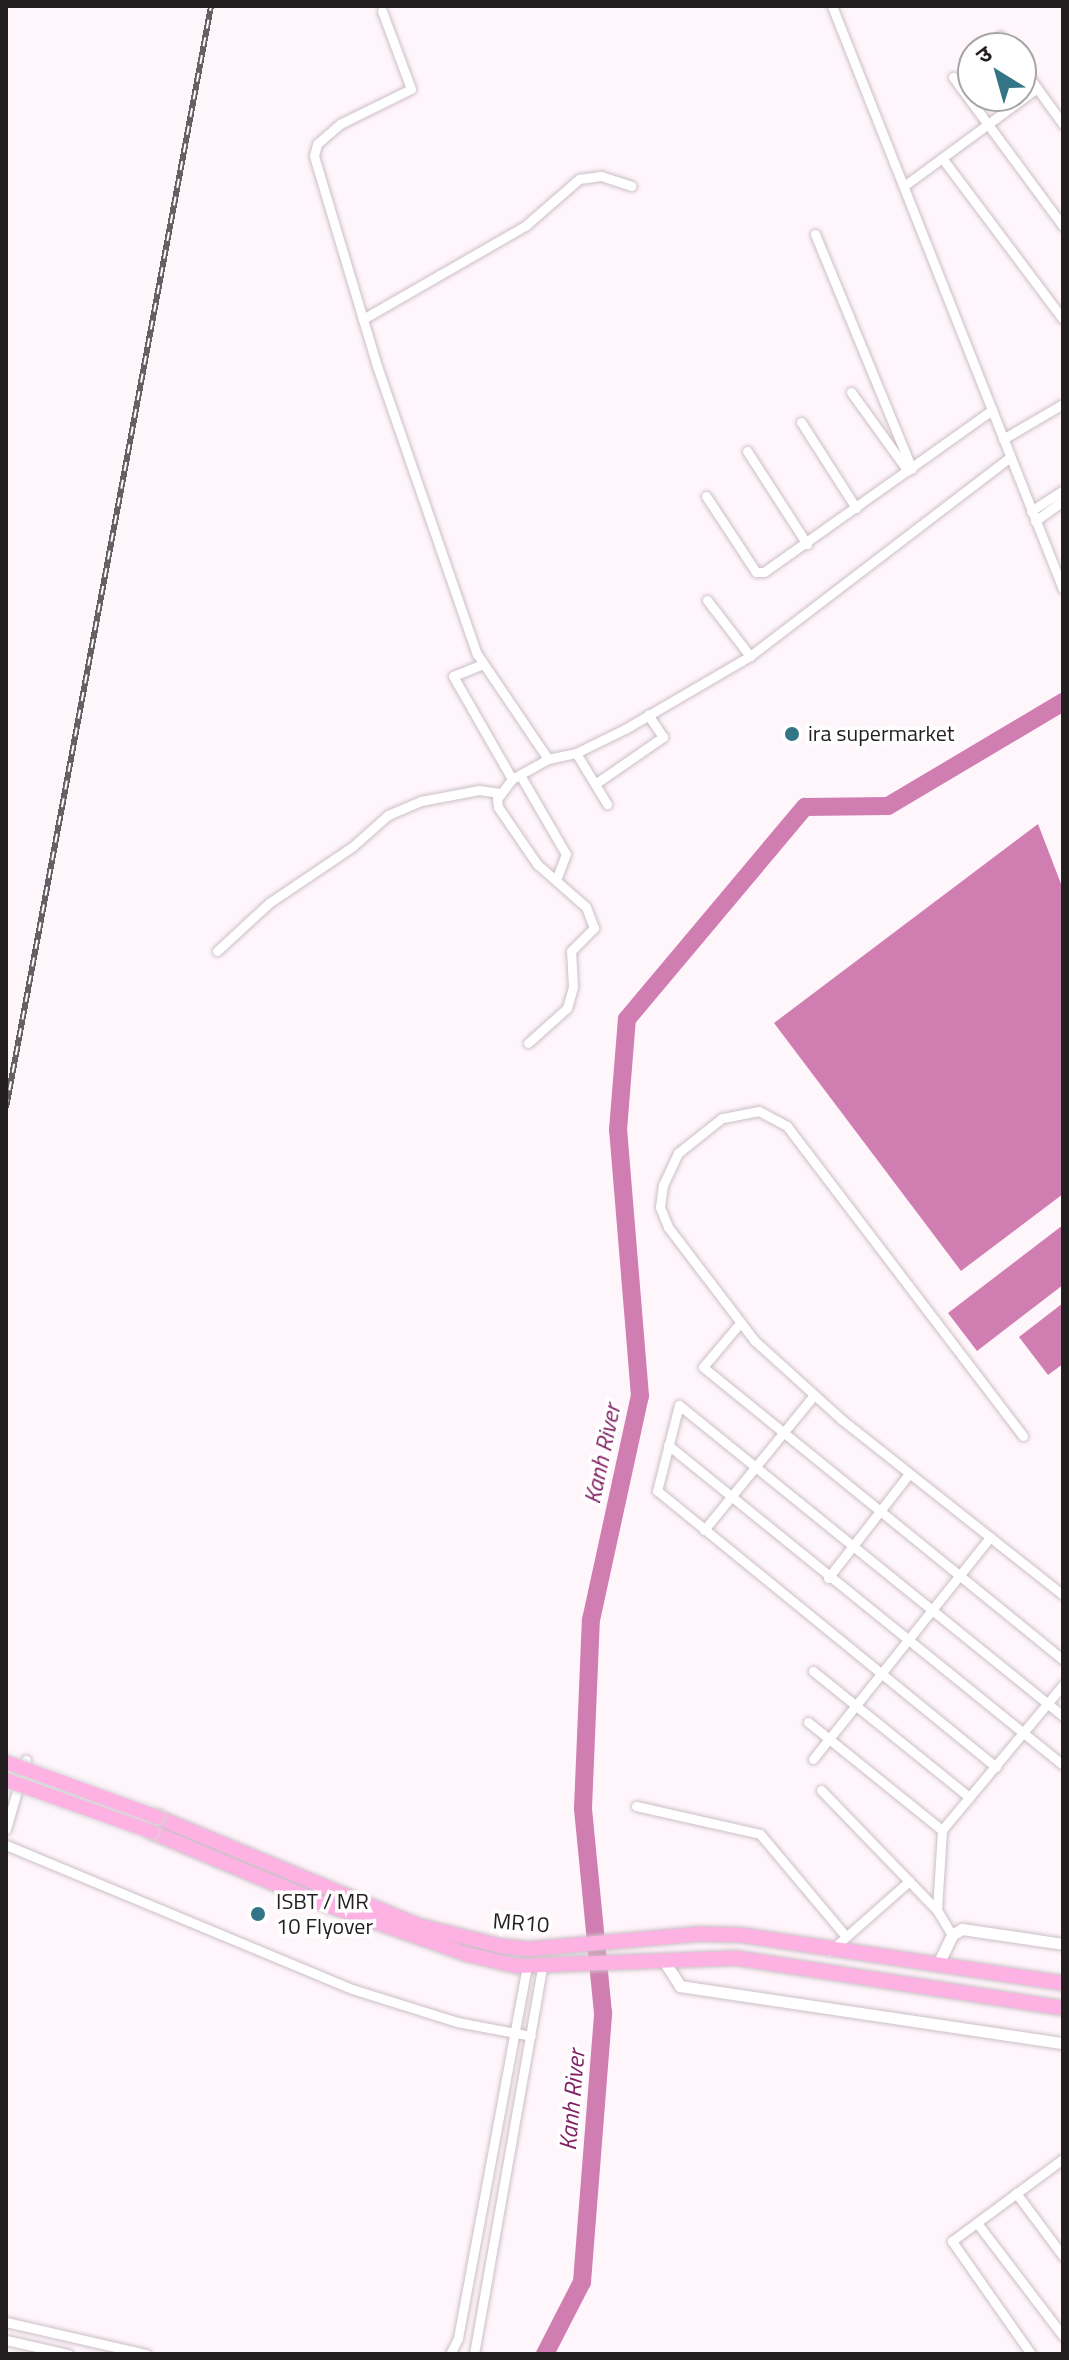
<!DOCTYPE html>
<meta charset="utf-8">
<style>
body{margin:0}
#map{position:relative;width:1069px;height:2360px;overflow:hidden;background:#fff6fb;font-family:"Titillium Web","Noto Sans Devanagari",sans-serif}
div>[style]{position:absolute}
.water>*{inset:0;background:#d07eb2}
.river>*{height:18px;margin:-9px;padding:0 9px;transform-origin:9px;border-radius:9px;background:#d07eb2}
.roads{filter:drop-shadow(0 0 2px #cdbfc7) drop-shadow(0 0 2px #cdbfc7)}
.minor>*{height:9px;margin:-4.5px;padding:0 4.5px;transform-origin:4.5px;border-radius:4.5px;background:#fff}
.tertiary>*{height:11px;margin:-5.5px;padding:0 5.5px;transform-origin:5.5px;border-radius:5.5px;background:#fff}
.primary>*{height:14px;margin:-7px;padding:0 7px;transform-origin:7px;border-radius:7px;background:#fdb2e3}
.rail>*{height:6px;margin-top:-3px;transform-origin:0;background:repeating-linear-gradient(90deg,#fff 0 9px,#666063 0 18px);box-sizing:border-box;border-block:2px solid #666063}
.bridges{filter:drop-shadow(0 0 2px #d7d6d7) drop-shadow(0 0 2px #d7d6d7)}
.primary-bridge>*{height:14px;margin:-7px;padding:0 7px;transform-origin:7px;border-radius:7px;background:#fdb2e3}
.dots>*{width:22px;height:22px;translate:-50% -50%;box-sizing:border-box;border:4px solid #fff;border-radius:50%}
span{translate:-50% -50%;white-space:nowrap;text-align:center;line-height:1.15;-webkit-text-stroke:7px #fff;paint-order:stroke}
.poi-label{font-size:22px;color:#231e20}
.left{translate:0 -50%;text-align:left}
.street-label{font-size:22px;color:#231e20}
.water-label{font-size:24px;color:#822165;font-style:italic}
.frame{position:absolute;inset:0;border:8px solid #231e20;pointer-events:none}
.north{position:absolute;left:957px;top:32px;width:80px;height:80px;box-sizing:border-box;background:#fff;border:2px solid #a7a5a6;border-radius:50%;rotate:323deg;font-size:22px;font-weight:700;line-height:32px;text-align:center;color:#231e20}
.north::after{content:'';display:block;margin:auto;width:28px;height:36px;background:#337487;clip-path:polygon(50% 0,100% 100%,50% 72%,0 100%)}
</style>
<div id="map">
<div class="water">
<i style="clip-path:polygon(1038px 824px,1063px 889px,1063px 1194px,961px 1271px,774px 1023px)"></i>
<i style="clip-path:polygon(1063px 1225px,1063px 1285px,977px 1351px,948px 1313px)"></i>
<i style="clip-path:polygon(1063px 1303px,1063px 1364px,1048px 1375px,1019px 1337px)"></i>
</div>
<div class="river">
<i style="left:545px;top:2354px;width:81px;rotate:-62.8deg"></i>
<i style="left:582px;top:2282px;width:270px;rotate:-85.5deg"></i>
<i style="left:603px;top:2013px;width:206px;rotate:-95.6deg"></i>
<i style="left:583px;top:1808px;width:188px;rotate:-87.6deg"></i>
<i style="left:591px;top:1620px;width:229px;rotate:-77.7deg"></i>
<i style="left:640px;top:1396px;width:267px;rotate:-94.7deg"></i>
<i style="left:618px;top:1130px;width:111px;rotate:-85.4deg"></i>
<i style="left:627px;top:1019px;width:277px;rotate:-50deg"></i>
<i style="left:805px;top:807px;width:83px;rotate:-0.7deg"></i>
<i style="left:888px;top:806px;width:204px;rotate:-30.7deg"></i>
</div>
<div class="roads">
<div class="minor">
<i style="left:832px;top:6px;width:627px;rotate:68.39deg"></i>
<i style="left:382px;top:11px;width:83px;rotate:69.6deg"></i>
<i style="left:411px;top:89px;width:79px;rotate:153.8deg"></i>
<i style="left:340px;top:124px;width:30px;rotate:139deg"></i>
<i style="left:317px;top:144px;width:12px;rotate:104deg"></i>
<i style="left:314px;top:156px;width:219px;rotate:73.3deg"></i>
<i style="left:377px;top:366px;width:305px;rotate:70.9deg"></i>
<i style="left:477px;top:654px;width:127px;rotate:55.9deg"></i>
<i style="left:548px;top:759px;width:29px;rotate:-12deg"></i>
<i style="left:576px;top:753px;width:55px;rotate:-26.1deg"></i>
<i style="left:625px;top:729px;width:145px;rotate:-30.3deg"></i>
<i style="left:750px;top:656px;width:327px;rotate:-37.4deg"></i>
<i style="left:1000px;top:36px;width:15px;rotate:53deg"></i>
<i style="left:1021px;top:66px;width:72px;rotate:54.1deg"></i>
<i style="left:953px;top:77px;width:185px;rotate:53.6deg"></i>
<i style="left:942px;top:158px;width:201px;rotate:53.1deg"></i>
<i style="left:904px;top:186px;width:165px;rotate:-36.4deg"></i>
<i style="left:815px;top:234px;width:254px;rotate:67.6deg"></i>
<i style="left:363px;top:319px;width:187px;rotate:-29.9deg"></i>
<i style="left:525px;top:226px;width:72px;rotate:-41deg"></i>
<i style="left:579px;top:179px;width:22px;rotate:-8deg"></i>
<i style="left:601px;top:176px;width:32px;rotate:18deg"></i>
<i style="left:851px;top:392px;width:97px;rotate:54.2deg"></i>
<i style="left:801px;top:422px;width:102px;rotate:57.4deg"></i>
<i style="left:1003px;top:439px;width:69px;rotate:-30.3deg"></i>
<i style="left:747px;top:451px;width:111px;rotate:57.2deg"></i>
<i style="left:706px;top:496px;width:91px;rotate:56.7deg"></i>
<i style="left:756px;top:572px;width:8px"></i>
<i style="left:764px;top:572px;width:280px;rotate:-35.4deg"></i>
<i style="left:1031px;top:511px;width:38px;rotate:-33deg"></i>
<i style="left:1035px;top:521px;width:34px;rotate:-36deg"></i>
<i style="left:707px;top:600px;width:71px;rotate:52.5deg"></i>
<i style="left:483px;top:664px;width:32px;rotate:158deg"></i>
<i style="left:453px;top:676px;width:119px;rotate:60.2deg"></i>
<i style="left:576px;top:753px;width:60px;rotate:58.7deg"></i>
<i style="left:520px;top:775px;width:91px;rotate:59.8deg"></i>
<i style="left:566px;top:854px;width:26px;rotate:111deg"></i>
<i style="left:595px;top:784px;width:83px;rotate:-34.7deg"></i>
<i style="left:663px;top:737px;width:27px;rotate:-124deg"></i>
<i style="left:217px;top:951px;width:71px;rotate:-42.7deg"></i>
<i style="left:269px;top:903px;width:100px;rotate:-34deg"></i>
<i style="left:352px;top:847px;width:48px;rotate:-41.6deg"></i>
<i style="left:388px;top:815px;width:36px;rotate:-23deg"></i>
<i style="left:421px;top:801px;width:59px;rotate:-10.7deg"></i>
<i style="left:479px;top:790px;width:21px;rotate:8deg"></i>
<i style="left:528px;top:1043px;width:52px;rotate:-41.9deg"></i>
<i style="left:567px;top:1008px;width:22px;rotate:-74deg"></i>
<i style="left:573px;top:987px;width:36px;rotate:-93deg"></i>
<i style="left:571px;top:951px;width:33px;rotate:-45deg"></i>
<i style="left:594px;top:928px;width:22px;rotate:-111deg"></i>
<i style="left:586px;top:907px;width:65px;rotate:-138.7deg"></i>
<i style="left:537px;top:864px;width:69px;rotate:-124.4deg"></i>
<i style="left:498px;top:807px;width:8px;rotate:-97deg"></i>
<i style="left:497px;top:799px;width:25px;rotate:-53deg"></i>
<i style="left:512px;top:779px;width:41px;rotate:-29.1deg"></i>
<i style="left:740px;top:1323px;width:57px;rotate:130.1deg"></i>
<i style="left:703px;top:1367px;width:464px;rotate:39.1deg"></i>
<i style="left:1023px;top:1436px;width:390px;rotate:-127.3deg"></i>
<i style="left:787px;top:1126px;width:32px;rotate:-152deg"></i>
<i style="left:759px;top:1111px;width:38px;rotate:169deg"></i>
<i style="left:722px;top:1118px;width:56px;rotate:141.5deg"></i>
<i style="left:678px;top:1153px;width:35px;rotate:115deg"></i>
<i style="left:663px;top:1185px;width:22px;rotate:98deg"></i>
<i style="left:660px;top:1207px;width:22px;rotate:68deg"></i>
<i style="left:668px;top:1227px;width:143px;rotate:52.7deg"></i>
<i style="left:755px;top:1341px;width:116px;rotate:42.2deg"></i>
<i style="left:841px;top:1419px;width:283px;rotate:38.4deg"></i>
<i style="left:668px;top:1445px;width:508px;rotate:39.01deg"></i>
<i style="left:704px;top:1530px;width:174px;rotate:-50.8deg"></i>
<i style="left:828px;top:1578px;width:132px;rotate:-52.1deg"></i>
<i style="left:813px;top:1671px;width:201px;rotate:38.9deg"></i>
<i style="left:808px;top:1722px;width:172px;rotate:38.9deg"></i>
<i style="left:813px;top:1759px;width:284px;rotate:-51.4deg"></i>
<i style="left:996px;top:1767px;width:437px;rotate:-140.8deg"></i>
<i style="left:657px;top:1491px;width:89px;rotate:-75.7deg"></i>
<i style="left:679px;top:1405px;width:494px;rotate:39deg"></i>
<i style="left:821px;top:1790px;width:167px;rotate:46deg"></i>
<i style="left:636px;top:1806px;width:127px;rotate:12.7deg"></i>
<i style="left:760px;top:1834px;width:131px;rotate:50deg"></i>
<i style="left:6px;top:1829px;width:72px;rotate:-73.8deg"></i>
<i style="left:6px;top:1845px;width:375px;rotate:22.6deg"></i>
<i style="left:352px;top:1989px;width:110px;rotate:17.4deg"></i>
<i style="left:457px;top:2022px;width:75px;rotate:10.7deg"></i>
<i style="left:952px;top:1935px;width:29px;rotate:-121deg"></i>
<i style="left:937px;top:1910px;width:80px;rotate:-86.4deg"></i>
<i style="left:942px;top:1830px;width:189px;rotate:-50.2deg"></i>
<i style="left:830px;top:1951px;width:106px;rotate:-41.5deg"></i>
<i style="left:1016px;top:2193px;width:79px;rotate:53.3deg"></i>
<i style="left:977px;top:2223px;width:142px;rotate:52.7deg"></i>
<i style="left:6px;top:2322px;width:144px;rotate:12.9deg"></i>
<i style="left:6px;top:2340px;width:64px;rotate:12.7deg"></i>
<i style="left:450px;top:2354px;width:18px;rotate:-63deg"></i>
<i style="left:458px;top:2338px;width:378px;rotate:-79.5deg"></i>
<i style="left:474px;top:2354px;width:393px;rotate:-80deg"></i>
<i style="left:1031px;top:2354px;width:138px;rotate:-125deg"></i>
<i style="left:952px;top:2241px;width:138px;rotate:-36.5deg"></i>
</div>
<div class="tertiary">
<i style="left:664px;top:1961px;width:30px;rotate:57deg"></i>
<i style="left:680px;top:1986px;width:387px;rotate:8.5deg"></i>
<i style="left:938px;top:1964px;width:32px;rotate:-64deg"></i>
<i style="left:952px;top:1935px;width:12px;rotate:-31deg"></i>
<i style="left:962px;top:1929px;width:102px;rotate:8.4deg"></i>
</div>
<div class="primary">
<i style="left:157px;top:1817px;width:281px;rotate:22.6deg"></i>
<i style="left:416px;top:1925px;width:87px;rotate:14deg"></i>
<i style="left:500px;top:1946px;width:29px;rotate:6deg"></i>
<i style="left:529px;top:1949px;width:171px;rotate:-5deg"></i>
<i style="left:699px;top:1934px;width:42px;rotate:1.4deg"></i>
<i style="left:741px;top:1935px;width:326px;rotate:8.5deg"></i>
<i style="left:152px;top:1832px;width:173px;rotate:22.8deg"></i>
<i style="left:311px;top:1899px;width:164px;rotate:19.5deg"></i>
<i style="left:466px;top:1954px;width:52px;rotate:13.2deg"></i>
<i style="left:517px;top:1966px;width:219px;rotate:-2.1deg"></i>
<i style="left:736px;top:1958px;width:331px;rotate:8.7deg"></i>
</div>
</div>
<div class="rail">
<i style="left:6px;top:1108px;width:1121px;rotate:-79.46deg"></i>
</div>
<div class="bridges">
<div class="primary-bridge">
<i style="left:6px;top:1762px;width:161px;rotate:20deg"></i>
<i style="left:6px;top:1780px;width:155px;rotate:19.6deg"></i>
</div>
</div>
<div class="dots">
<i style="left:792px;top:734px;background:#337487"></i>
<i style="left:258px;top:1914px;background:#337487"></i>
</div>
<div class="poi-label">
<span class="left" style="left:808px;top:734px">ira supermarket</span>
<span class="left" style="left:276px;top:1914px">ISBT / MR<br>10 Flyover</span>
</div>
<div class="street-label">
<span style="left:521px;top:1923px;rotate:4deg">MR10</span>
</div>
<div class="water-label">
<span style="left:602px;top:1454px;rotate:-78deg">Kanh River</span>
<span style="left:572px;top:2100px;rotate:-85deg">Kanh River</span>
</div>
<div class="frame"></div>
<div class="north">उ</div>
</div>
